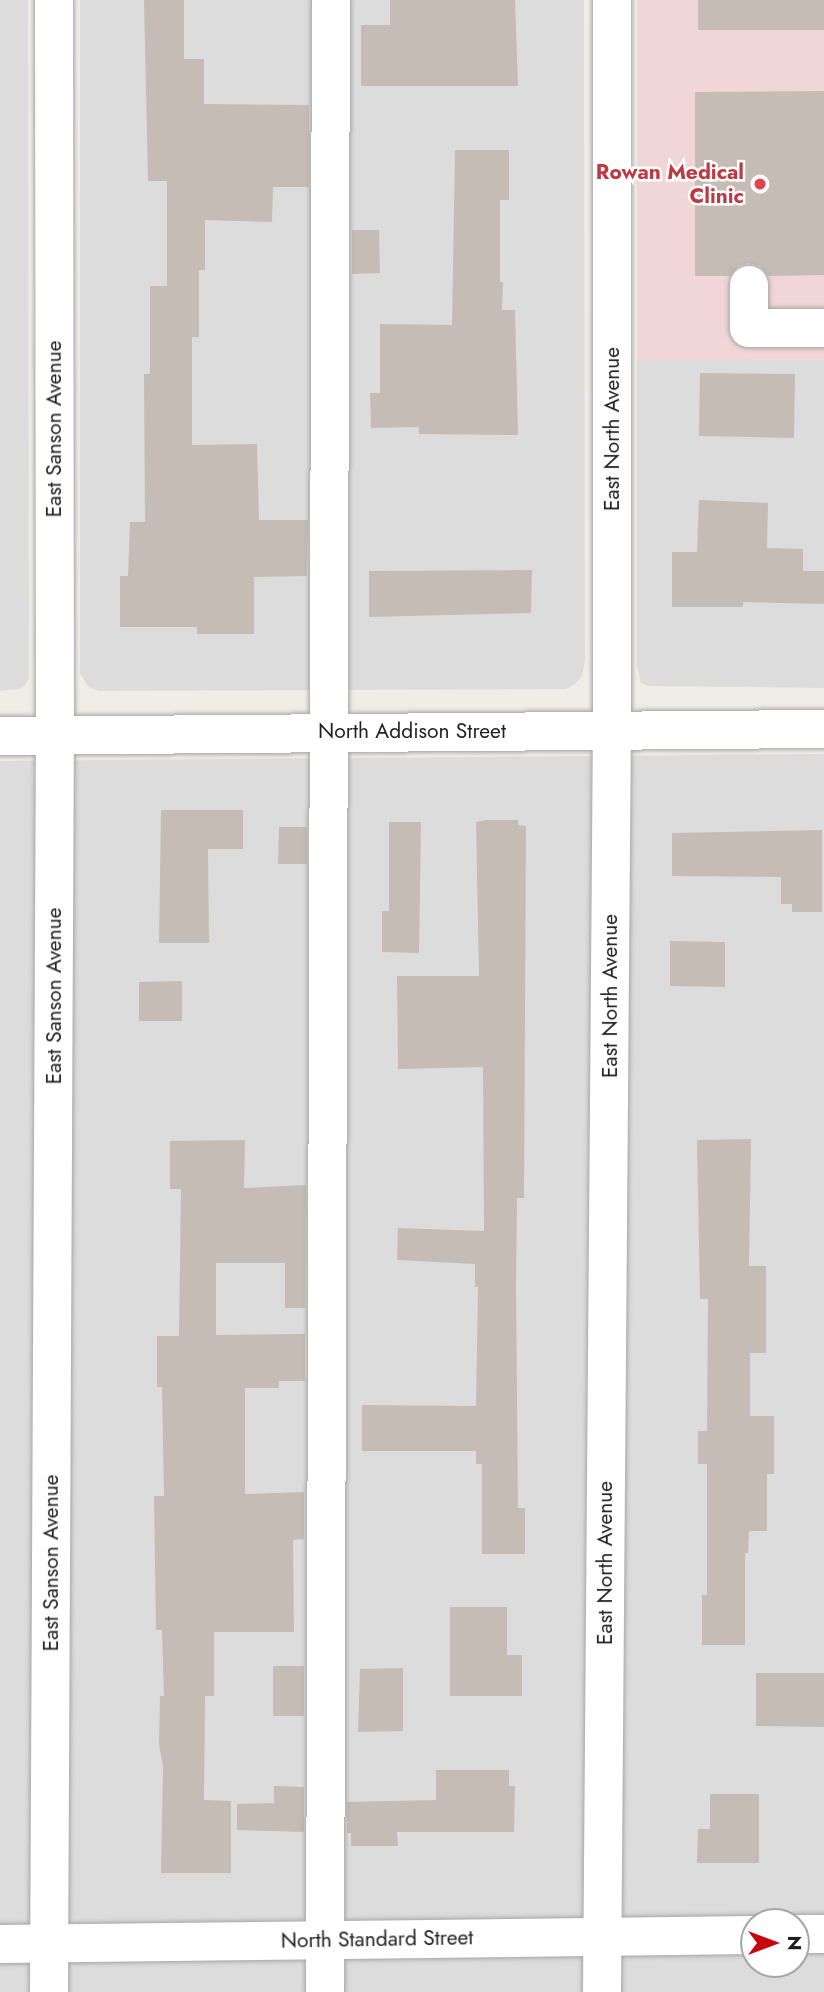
<!DOCTYPE html>
<style>
body{margin:0}
#map{position:relative;width:824px;height:1992px;overflow:hidden;background:#f0ece6;font-family:Jost,sans-serif}
div>[style]{position:absolute}
.residential>*{inset:0;background:#dddcdc}
.commercial>*{inset:0;background:#f0d6d6}
.building>*{inset:0;background:#c4bcb5}
.roads{filter:drop-shadow(0 0 2px #a6a6a6) drop-shadow(0 0 2px #a6a6a6)}
.minor>*{height:38px;margin:-19px;padding:0 19px;transform-origin:19px;border-radius:19px;background:#fff}
.dots>*{width:19px;height:19px;translate:-50% -50%;box-sizing:border-box;border:4px solid #fff;border-radius:50%}
span{translate:-50% -50%;white-space:nowrap;text-align:center;line-height:1.15;-webkit-text-stroke:5px #fff;paint-order:stroke}
.health-label{font-size:21px;color:#be3a42;font-weight:700}
.right{translate:-100% -50%;text-align:right}
.street-label{font-size:21px;color:#1f1f1f}
.north{position:absolute;left:740px;top:1908px;width:70px;height:70px;box-sizing:border-box;background:#fff;border:2px solid #a5a5a5;border-radius:50%;rotate:90deg;font-size:19px;font-weight:700;line-height:28px;text-align:center;color:#1f1f1f}
.north::after{content:'';display:block;margin:auto;width:24px;height:32px;background:#ca040c;clip-path:polygon(50% 0,100% 100%,50% 72%,0 100%)}
</style>
<div id="map">
<div class="residential">
<i style="clip-path:polygon(0 0,28px 0,29px 660px,29px 679px,25px 685px,19px 689px,0 691px)"></i>
<i style="clip-path:polygon(80px 0,584px 0,585px 661px,582px 676px,575px 684px,566px 689px,99px 691px,88px 687px,80px 673px)"></i>
<i style="clip-path:polygon(637px 360px,824px 360px,824px 688px,649px 686px,641px 683px,637px 666px)"></i>
<i style="clip-path:polygon(evenodd,824px 754px,824px 1992px,0 1992px,0 761px,824px 754px,754px 1922px,796px 1922px,796px 1964px,754px 1964px,754px 1922px)"></i>
</div>
<div class="commercial">
<i style="clip-path:polygon(637px 0,824px 0,824px 360px,637px 360px)"></i>
</div>
<div class="building">
<i style="clip-path:polygon(144px 0,184px 0,184px 59px,204px 59px,204px 104px,309px 105px,309px 187px,273px 187px,272px 222px,205px 220px,205px 270px,199px 270px,199px 337px,192px 337px,192px 445px,257px 444px,259px 520px,308px 520px,307px 576px,254px 577px,254px 634px,197px 634px,197px 627px,120px 627px,120px 576px,128px 576px,130px 522px,145px 522px,144px 374px,150px 374px,150px 286px,167px 286px,167px 181px,148px 181px)"></i>
<i style="clip-path:polygon(390px 0,515px 0,518px 86px,361px 86px,361px 25px,390px 25px)"></i>
<i style="clip-path:polygon(698px 0,824px 0,824px 30px,698px 30px)"></i>
<i style="clip-path:polygon(824px 91px,824px 275px,768px 276px,760px 266px,748px 263px,738px 266px,730px 276px,695px 276px,695px 92px)"></i>
<i style="clip-path:polygon(455px 150px,509px 150px,509px 200px,500px 200px,500px 282px,503px 282px,502px 310px,515px 310px,518px 435px,419px 434px,419px 427px,371px 428px,370px 393px,380px 393px,380px 324px,452px 325px)"></i>
<i style="clip-path:polygon(352px 230px,379px 230px,380px 273px,352px 274px)"></i>
<i style="clip-path:polygon(700px 373px,795px 374px,794px 438px,699px 436px)"></i>
<i style="clip-path:polygon(699px 500px,768px 503px,767px 548px,803px 549px,803px 571px,824px 571px,824px 604px,743px 602px,743px 607px,672px 607px,672px 552px,697px 552px)"></i>
<i style="clip-path:polygon(532px 570px,531px 613px,369px 617px,369px 571px)"></i>
<i style="clip-path:polygon(161px 810px,243px 810px,243px 849px,208px 849px,209px 943px,159px 943px)"></i>
<i style="clip-path:polygon(487px 820px,518px 820px,518px 825px,526px 826px,524px 1198px,517px 1198px,516px 1287px,518px 1508px,525px 1508px,525px 1554px,482px 1554px,482px 1464px,476px 1464px,476px 1451px,362px 1451px,362px 1405px,476px 1406px,478px 1287px,475px 1287px,475px 1264px,397px 1260px,398px 1228px,484px 1231px,483px 1067px,398px 1069px,397px 976px,479px 976px,476px 822px)"></i>
<i style="clip-path:polygon(389px 822px,421px 822px,419px 953px,382px 952px,382px 911px,389px 911px)"></i>
<i style="clip-path:polygon(279px 827px,307px 827px,307px 864px,278px 864px)"></i>
<i style="clip-path:polygon(822px 830px,822px 912px,792px 912px,792px 904px,781px 904px,781px 877px,672px 876px,672px 833px)"></i>
<i style="clip-path:polygon(670px 941px,725px 942px,725px 987px,670px 986px)"></i>
<i style="clip-path:polygon(182px 981px,182px 1021px,139px 1021px,139px 982px)"></i>
<i style="clip-path:polygon(751px 1139px,749px 1266px,766px 1266px,766px 1353px,750px 1353px,750px 1416px,774px 1416px,774px 1474px,767px 1474px,767px 1531px,749px 1531px,748px 1553px,745px 1553px,745px 1645px,702px 1645px,702px 1595px,707px 1595px,707px 1464px,698px 1464px,698px 1431px,707px 1431px,708px 1299px,700px 1299px,697px 1140px)"></i>
<i style="clip-path:polygon(245px 1140px,244px 1188px,306px 1185px,305px 1308px,285px 1308px,285px 1263px,216px 1263px,216px 1335px,305px 1334px,305px 1381px,279px 1381px,279px 1388px,245px 1388px,245px 1494px,304px 1492px,304px 1539px,293px 1540px,294px 1632px,214px 1632px,214px 1696px,205px 1696px,204px 1800px,231px 1801px,231px 1873px,161px 1873px,163px 1767px,159px 1744px,160px 1696px,164px 1696px,162px 1630px,156px 1630px,154px 1496px,164px 1496px,162px 1387px,157px 1387px,157px 1336px,179px 1336px,181px 1189px,170px 1189px,170px 1141px)"></i>
<i style="clip-path:polygon(450px 1607px,507px 1607px,507px 1655px,522px 1655px,522px 1696px,450px 1696px)"></i>
<i style="clip-path:polygon(273px 1666px,304px 1666px,304px 1716px,273px 1716px)"></i>
<i style="clip-path:polygon(403px 1668px,403px 1731px,358px 1732px,360px 1669px)"></i>
<i style="clip-path:polygon(756px 1673px,824px 1673px,824px 1727px,756px 1726px)"></i>
<i style="clip-path:polygon(436px 1770px,509px 1770px,509px 1786px,515px 1786px,514px 1832px,397px 1832px,398px 1846px,351px 1846px,351px 1833px,347px 1833px,347px 1802px,436px 1800px)"></i>
<i style="clip-path:polygon(274px 1786px,304px 1787px,304px 1832px,237px 1830px,237px 1804px,274px 1803px)"></i>
<i style="clip-path:polygon(710px 1794px,759px 1794px,759px 1863px,697px 1863px,698px 1829px,710px 1829px)"></i>
</div>
<div class="roads">
<div class="minor">
<i style="left:749px;top:285px;width:43px;rotate:90deg"></i>
<i style="left:749px;top:328px;width:75px"></i>
<i style="left:0;top:736px;width:824px;rotate:-0.49deg"></i>
<i style="left:796px;top:1934px;width:28px"></i>
<i style="left:0;top:1944px;width:754px;rotate:-0.68deg"></i>
<i style="left:49px;top:1992px;width:1257px;rotate:-89.73deg"></i>
<i style="left:55px;top:735px;width:735px;rotate:-90.08deg"></i>
<i style="left:325px;top:1992px;width:1992px;rotate:-89.83deg"></i>
<i style="left:602px;top:1992px;width:1262px;rotate:-89.55deg"></i>
<i style="left:612px;top:730px;width:730px;rotate:-90deg"></i>
</div>
</div>
<div class="dots">
<i style="left:760px;top:184px;background:#e0444e"></i>
</div>
<div class="health-label">
<span class="right" style="left:744px;top:184px">Rowan Medical<br>Clinic</span>
</div>
<div class="street-label">
<span style="left:54px;top:429px;rotate:-90deg">East Sanson Avenue</span>
<span style="left:612px;top:429px;rotate:-90deg">East North Avenue</span>
<span style="left:412px;top:731px">North Addison Street</span>
<span style="left:54px;top:996px;rotate:-90deg">East Sanson Avenue</span>
<span style="left:610px;top:996px;rotate:-90deg">East North Avenue</span>
<span style="left:51px;top:1563px;rotate:-90deg">East Sanson Avenue</span>
<span style="left:605px;top:1563px;rotate:-90deg">East North Avenue</span>
<span style="left:377px;top:1939px;rotate:-1deg">North Standard Street</span>
</div>
<div class="north">N</div>
</div>
